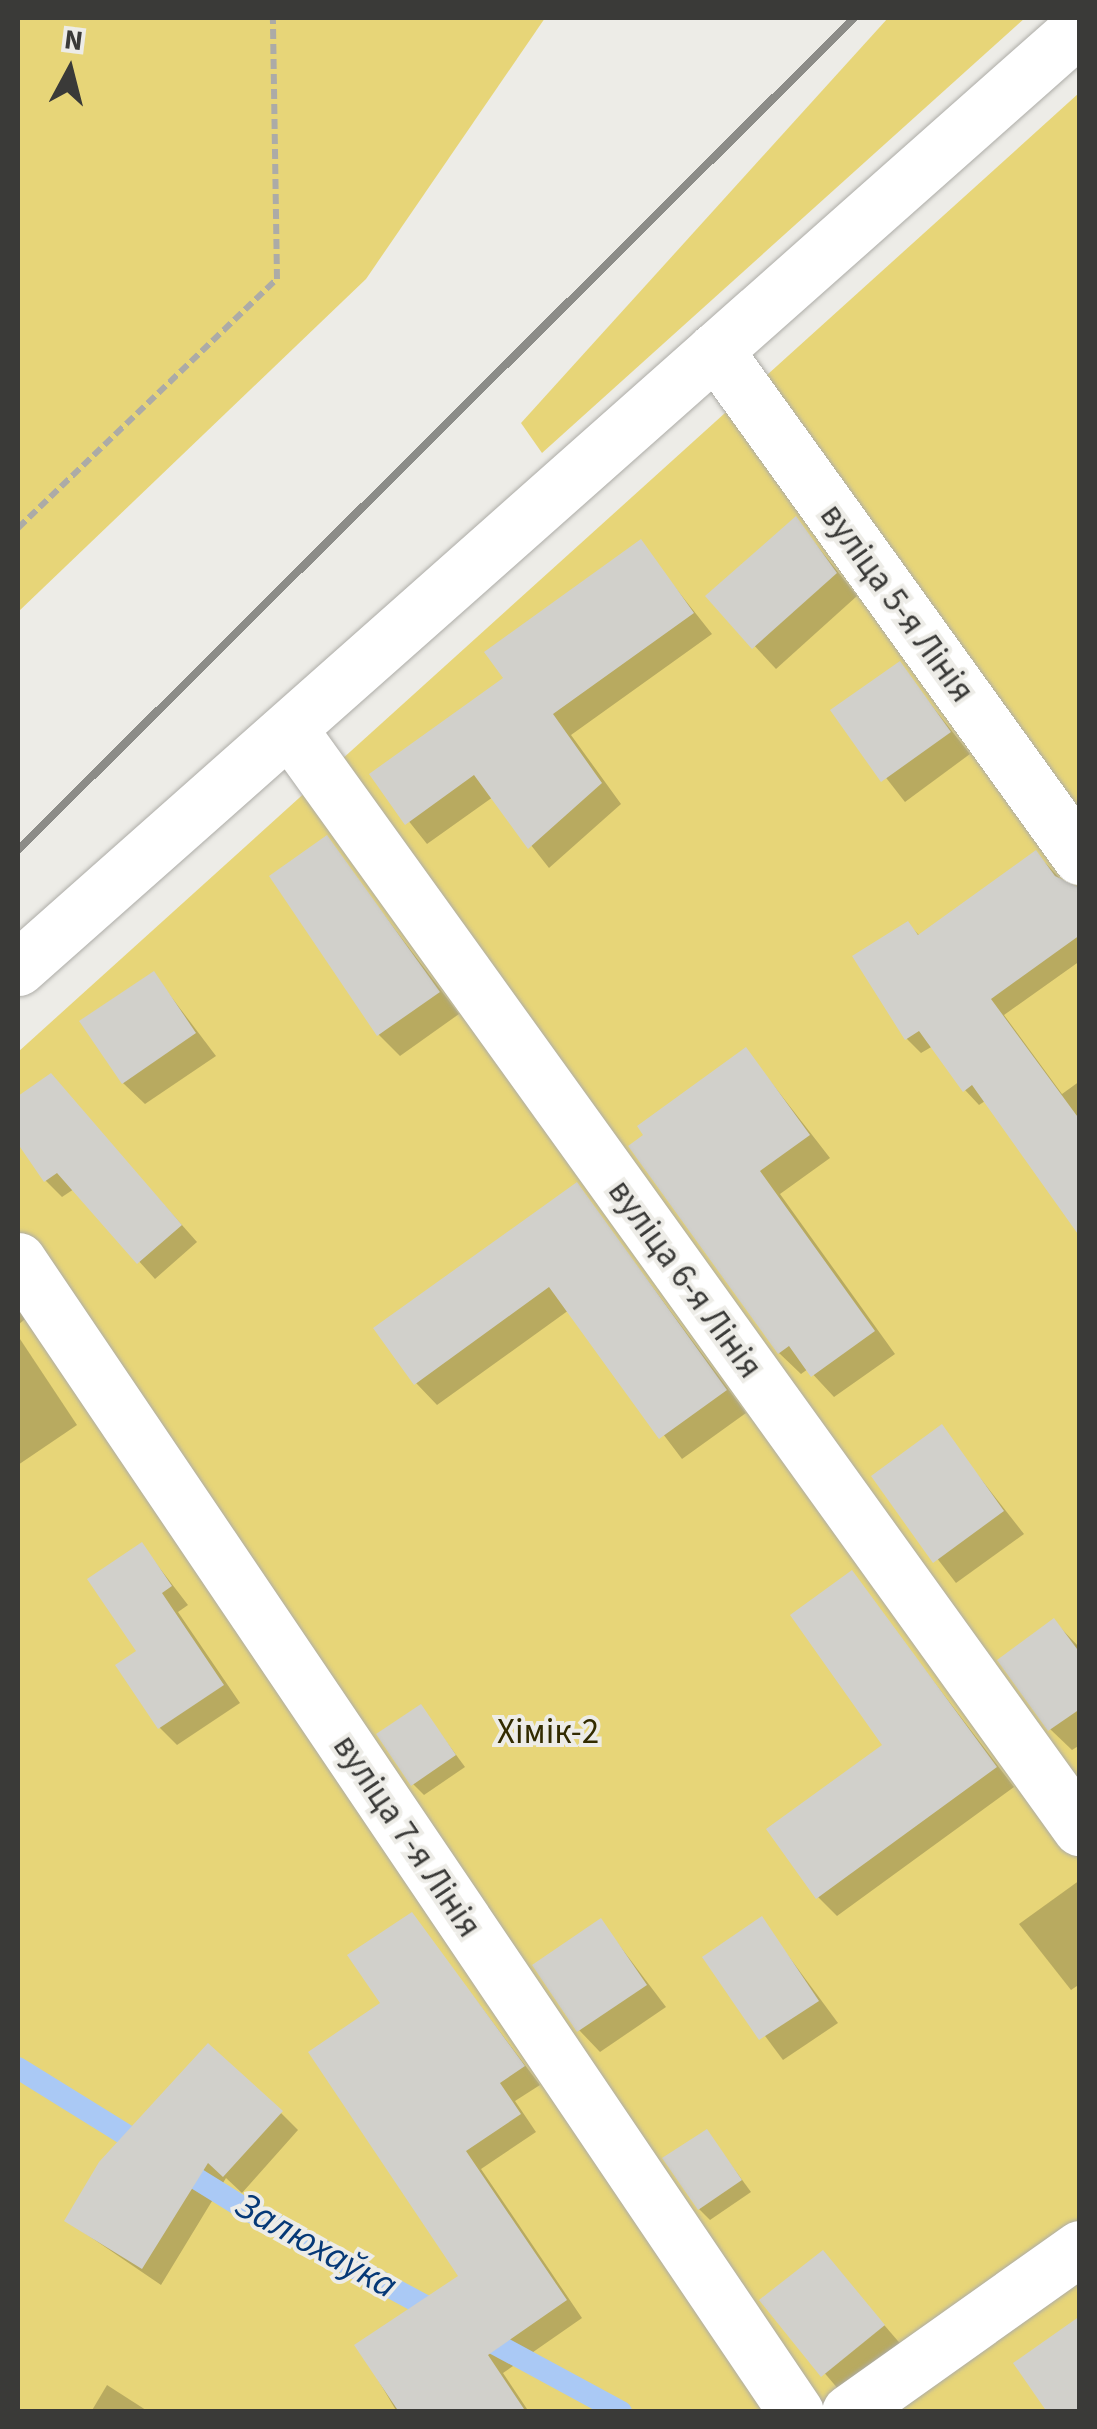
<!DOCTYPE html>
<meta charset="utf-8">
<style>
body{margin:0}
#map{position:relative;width:1097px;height:2429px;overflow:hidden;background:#edece7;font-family:"Source Sans 3",sans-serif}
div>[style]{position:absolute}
.green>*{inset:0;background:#e7d578}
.shadow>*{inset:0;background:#0003}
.stream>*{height:22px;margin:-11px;padding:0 11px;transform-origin:11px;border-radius:11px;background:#aac9f5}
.building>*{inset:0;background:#d1d0cb}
.path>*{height:6px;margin-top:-3px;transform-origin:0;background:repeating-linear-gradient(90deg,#acaba7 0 10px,transparent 0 15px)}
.roads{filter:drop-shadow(0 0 2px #adaca7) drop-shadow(0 0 2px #adaca7)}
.minor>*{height:55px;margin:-27.5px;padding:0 27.5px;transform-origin:27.5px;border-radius:27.5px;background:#fff}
.rail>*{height:8px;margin:-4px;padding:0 4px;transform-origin:4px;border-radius:4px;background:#8c8c88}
span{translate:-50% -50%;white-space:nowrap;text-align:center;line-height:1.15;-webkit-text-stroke:8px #edece7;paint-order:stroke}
.street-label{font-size:35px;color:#3a3a38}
.park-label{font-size:35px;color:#322b00}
.water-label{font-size:38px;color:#063977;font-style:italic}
.frame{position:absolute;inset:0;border:20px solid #3a3a38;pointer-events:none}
.north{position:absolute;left:20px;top:20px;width:100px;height:100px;-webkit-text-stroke:8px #edece7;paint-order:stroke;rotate:7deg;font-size:28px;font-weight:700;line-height:40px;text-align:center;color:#3a3a38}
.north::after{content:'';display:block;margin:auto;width:35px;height:45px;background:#3a3a38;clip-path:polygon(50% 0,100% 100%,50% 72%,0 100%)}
</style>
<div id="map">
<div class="green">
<i style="clip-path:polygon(18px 18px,545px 18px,366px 279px,18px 612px)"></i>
<i style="clip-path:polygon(888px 18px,1025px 18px,542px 453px,521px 423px)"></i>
<i style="clip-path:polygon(1079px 93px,1079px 2411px,18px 2411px,18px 1052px)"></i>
</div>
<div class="shadow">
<i style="clip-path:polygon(796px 519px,857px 596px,776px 669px,709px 597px)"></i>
<i style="clip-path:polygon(640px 543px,712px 634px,571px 735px,621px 804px,549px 868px,493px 797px,427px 844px,372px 775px,507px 679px)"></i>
<i style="clip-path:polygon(899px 664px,970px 754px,905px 802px,833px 710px)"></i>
<i style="clip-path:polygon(326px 838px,459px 1014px,400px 1056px,379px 1035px)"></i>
<i style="clip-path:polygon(1036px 853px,1068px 887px,1080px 887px,1080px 961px,1004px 1015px,1062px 1094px,1080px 1081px,1080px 1205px,985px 1101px,979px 1105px,965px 1090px,933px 1046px,921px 1053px,907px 1039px,908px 924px,920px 936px)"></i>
<i style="clip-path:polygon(154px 974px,216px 1056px,145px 1104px,123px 1083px)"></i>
<i style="clip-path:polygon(746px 1050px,830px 1158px,780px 1194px,895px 1354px,834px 1397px,808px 1369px,801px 1374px,779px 1353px)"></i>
<i style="clip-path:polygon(50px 1076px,197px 1242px,155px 1279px,74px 1189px,62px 1197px,46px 1181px,18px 1140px,18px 1099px)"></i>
<i style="clip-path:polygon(577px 1185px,746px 1413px,682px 1459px,569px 1310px,437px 1405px,416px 1383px)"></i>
<i style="clip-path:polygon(18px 1303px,25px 1319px,18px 1325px)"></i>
<i style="clip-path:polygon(18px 1336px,77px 1425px,18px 1465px)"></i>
<i style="clip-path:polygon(941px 1428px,1024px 1534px,956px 1583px,874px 1476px)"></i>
<i style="clip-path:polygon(142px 1545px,188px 1605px,178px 1612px,240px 1703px,177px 1745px,160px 1728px,139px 1652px)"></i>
<i style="clip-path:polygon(852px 1574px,1014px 1787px,837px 1916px,818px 1897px,886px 1746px)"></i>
<i style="clip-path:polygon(1054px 1621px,1080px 1648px,1080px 1745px,1072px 1750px,1050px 1729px)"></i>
<i style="clip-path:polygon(421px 1707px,465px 1767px,424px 1795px,413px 1784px)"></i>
<i style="clip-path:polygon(1080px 1880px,1080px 1984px,1071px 1990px,1019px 1924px)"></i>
<i style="clip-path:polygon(412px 1915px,540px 2085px,515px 2101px,536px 2132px,481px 2169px,582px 2318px,503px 2373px,529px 2412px,397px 2412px,358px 2346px,461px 2276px,383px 2004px)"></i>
<i style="clip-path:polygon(761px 1919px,838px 2023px,783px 2060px,706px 1957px)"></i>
<i style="clip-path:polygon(601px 1921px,666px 2007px,600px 2052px,579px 2030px)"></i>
<i style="clip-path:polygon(281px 2113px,298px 2130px,242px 2193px,226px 2178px,161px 2285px,67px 2221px)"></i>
<i style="clip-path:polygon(707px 2132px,751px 2192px,710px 2220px,699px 2209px)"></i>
<i style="clip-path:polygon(822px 2253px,904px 2348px,845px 2397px,763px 2301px)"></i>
<i style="clip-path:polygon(107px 2385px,149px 2412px,91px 2412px)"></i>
</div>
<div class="stream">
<i style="left:18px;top:2068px;width:266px;rotate:31.8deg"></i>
<i style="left:244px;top:2208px;width:225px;rotate:28.4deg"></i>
<i style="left:475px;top:2333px;width:166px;rotate:28.4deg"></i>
</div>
<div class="building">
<i style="clip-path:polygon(796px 516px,837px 573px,752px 649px,705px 596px)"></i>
<i style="clip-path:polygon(641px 539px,694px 613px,553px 714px,602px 783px,528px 849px,474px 775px,405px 825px,369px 774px,503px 678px,484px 652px)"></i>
<i style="clip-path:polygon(900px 661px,951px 732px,881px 782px,830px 710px)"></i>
<i style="clip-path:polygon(327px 835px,440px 992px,377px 1036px,269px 876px)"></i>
<i style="clip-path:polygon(1036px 850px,1055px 876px,1080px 888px,1080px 935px,991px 999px,1080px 1120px,1080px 1237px,972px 1085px,963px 1092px,919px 1031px,905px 1040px,852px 956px,908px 921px,918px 935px)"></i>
<i style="clip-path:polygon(154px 971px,196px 1033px,122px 1084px,79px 1021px)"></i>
<i style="clip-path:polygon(746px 1047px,810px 1135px,760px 1171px,875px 1331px,811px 1377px,789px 1346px,778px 1354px,628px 1146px,643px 1135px,637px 1126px)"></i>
<i style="clip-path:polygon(51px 1073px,182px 1225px,137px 1264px,57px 1173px,44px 1182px,18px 1144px,18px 1096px)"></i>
<i style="clip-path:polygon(577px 1182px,727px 1390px,659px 1439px,549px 1287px,414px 1385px,373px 1328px)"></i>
<i style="clip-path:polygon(942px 1424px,1004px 1511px,933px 1563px,871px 1476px)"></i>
<i style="clip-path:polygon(142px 1542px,172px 1586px,162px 1593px,224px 1685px,158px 1729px,115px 1665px,136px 1651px,87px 1579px)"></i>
<i style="clip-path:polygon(852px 1570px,997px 1767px,816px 1899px,766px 1829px,882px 1745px,790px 1615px)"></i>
<i style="clip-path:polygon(1054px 1618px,1080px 1653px,1080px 1709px,1048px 1731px,997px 1660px)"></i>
<i style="clip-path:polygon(421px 1704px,456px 1755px,411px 1786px,376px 1734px)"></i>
<i style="clip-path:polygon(412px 1912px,525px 2066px,500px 2083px,521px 2114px,466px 2151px,567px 2300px,488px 2355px,526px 2412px,399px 2412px,354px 2345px,458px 2276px,308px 2052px,380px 2003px,347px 1955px)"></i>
<i style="clip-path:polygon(762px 1916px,819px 2001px,759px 2040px,702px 1957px)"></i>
<i style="clip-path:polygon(601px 1918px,647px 1985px,577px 2032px,532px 1965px)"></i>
<i style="clip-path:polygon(208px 2043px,283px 2111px,223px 2177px,208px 2163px,142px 2269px,64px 2221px,99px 2162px)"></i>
<i style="clip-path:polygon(707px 2129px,742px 2180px,698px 2210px,662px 2158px)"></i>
<i style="clip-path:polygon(823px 2250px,885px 2325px,821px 2377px,759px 2300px)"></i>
<i style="clip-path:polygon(1080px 2316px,1080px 2412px,1047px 2412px,1013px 2363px)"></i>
</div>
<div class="path">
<i style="left:18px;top:528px;width:359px;rotate:-43.9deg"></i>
<i style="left:277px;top:279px;width:261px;rotate:-90.9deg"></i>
</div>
<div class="roads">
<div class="minor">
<i style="left:715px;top:350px;width:625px;rotate:54.25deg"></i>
<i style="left:290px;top:730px;width:1353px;rotate:54.27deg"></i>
<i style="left:18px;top:968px;width:1419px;rotate:-41.54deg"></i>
<i style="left:18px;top:1260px;width:1390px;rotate:55.97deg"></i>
<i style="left:849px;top:2412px;width:283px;rotate:-35.4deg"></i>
</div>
</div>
<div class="rail">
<i style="left:18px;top:850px;width:1179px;rotate:-44.86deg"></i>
</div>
<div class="street-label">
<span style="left:897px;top:603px;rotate:54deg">вуліца 5-я Лінія</span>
<span style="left:685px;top:1279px;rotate:54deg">вуліца 6-я Лінія</span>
<span style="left:407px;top:1836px;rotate:56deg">вуліца 7-я Лінія</span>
</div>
<div class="park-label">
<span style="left:548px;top:1732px">Хімік-2</span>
</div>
<div class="water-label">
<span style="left:316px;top:2246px;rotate:29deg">Залюхаўка</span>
</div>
<div class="frame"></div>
<div class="north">N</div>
</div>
